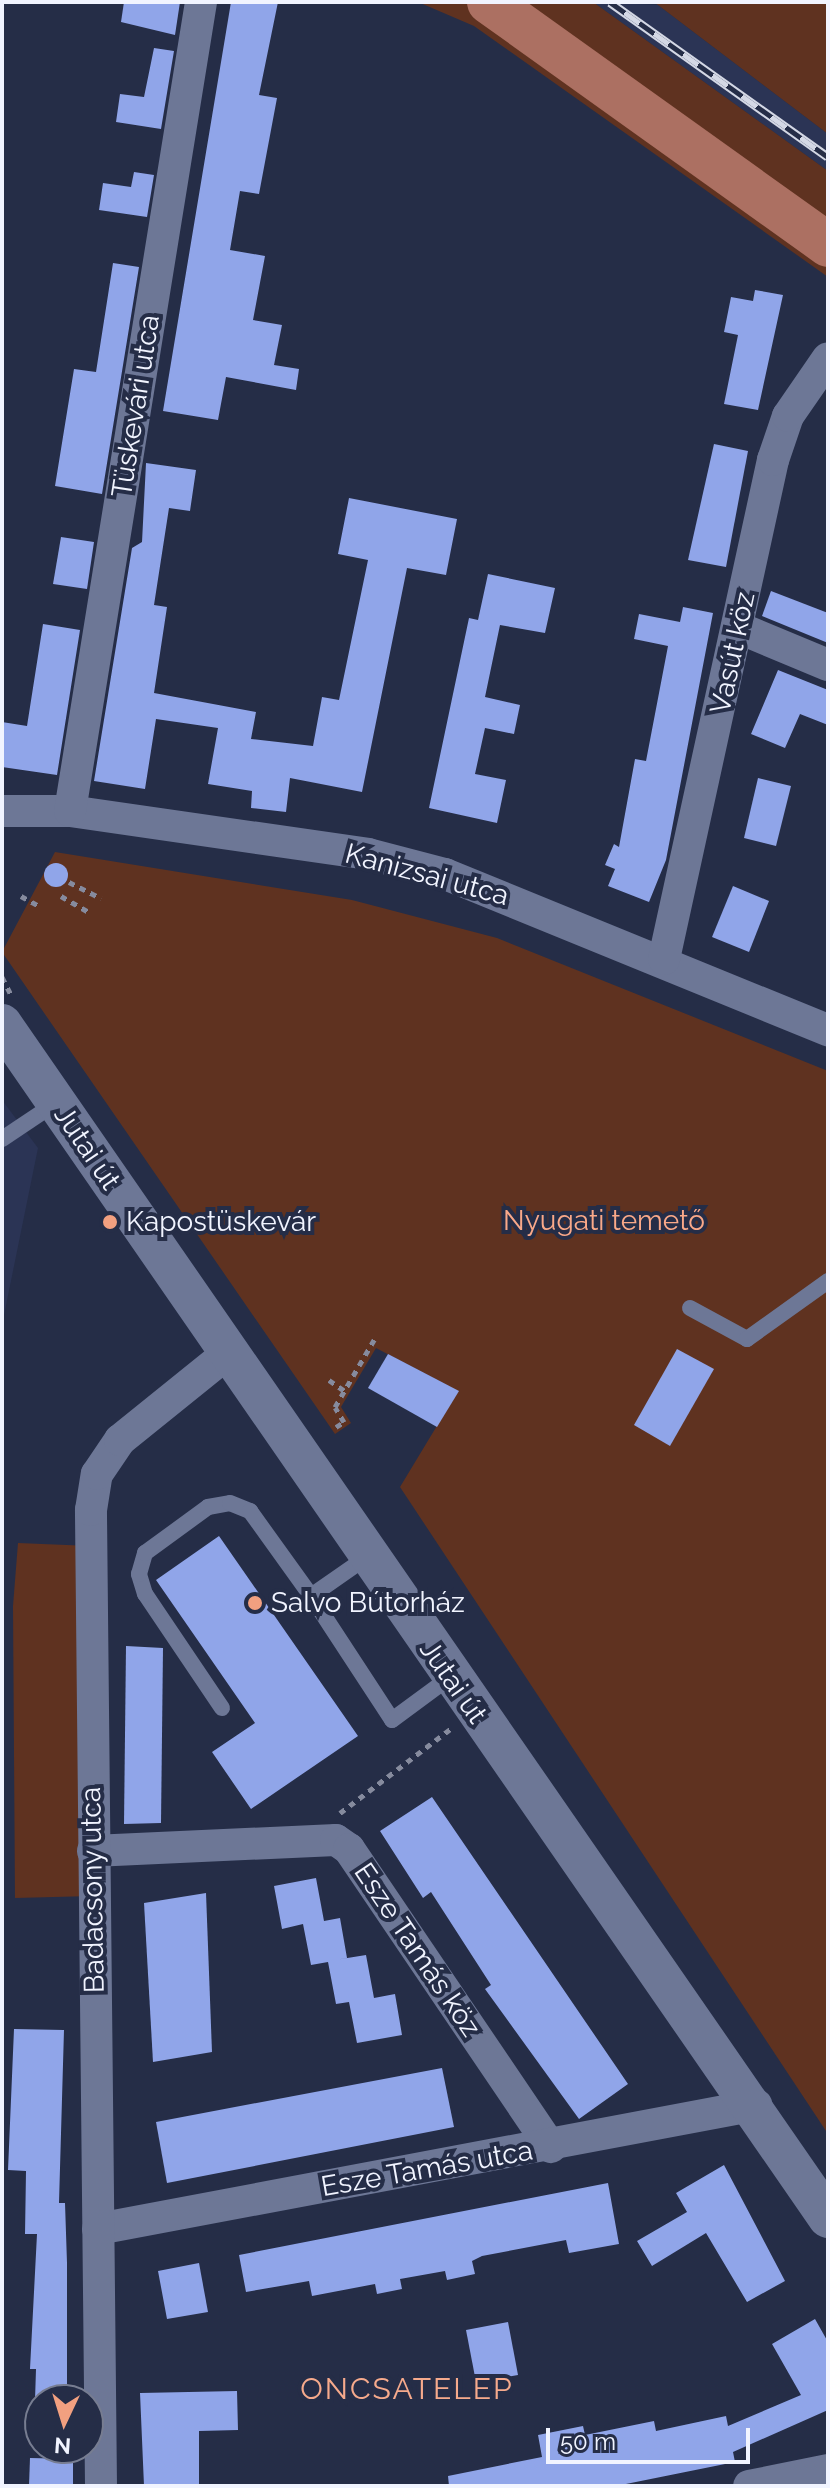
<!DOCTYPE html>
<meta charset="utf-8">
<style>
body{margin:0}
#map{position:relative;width:830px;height:2488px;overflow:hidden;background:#252d47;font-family:Raleway,sans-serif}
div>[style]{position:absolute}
.built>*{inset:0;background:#2b3455}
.green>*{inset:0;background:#5f3220}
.building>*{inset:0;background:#90a5e9}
.round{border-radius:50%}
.path>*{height:5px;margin-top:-2.5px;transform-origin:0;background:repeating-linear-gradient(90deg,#868b9e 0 6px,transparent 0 12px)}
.service>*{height:16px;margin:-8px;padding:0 8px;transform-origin:8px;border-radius:8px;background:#6d7796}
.minor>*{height:32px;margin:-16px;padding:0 16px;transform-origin:16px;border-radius:16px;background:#6d7796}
.tertiary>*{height:40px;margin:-20px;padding:0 20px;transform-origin:20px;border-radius:20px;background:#6d7796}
.primary>*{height:44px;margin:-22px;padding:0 22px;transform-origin:22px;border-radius:22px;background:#ac7062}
.rail>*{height:9px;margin-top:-4.5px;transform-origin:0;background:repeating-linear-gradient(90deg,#252d47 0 18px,#d4d8e5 0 36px);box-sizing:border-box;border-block:2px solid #d4d8e5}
.dots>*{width:22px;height:22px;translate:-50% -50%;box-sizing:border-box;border:4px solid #252d47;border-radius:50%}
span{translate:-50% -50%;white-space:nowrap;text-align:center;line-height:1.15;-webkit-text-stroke:8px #252d47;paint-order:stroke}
.street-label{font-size:28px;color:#f1f4ff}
.park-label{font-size:28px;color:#faa989}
.poi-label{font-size:28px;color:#f1f4ff}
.left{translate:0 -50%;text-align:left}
.neighbourhood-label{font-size:30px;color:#f6aa8c;letter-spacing:2px}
.frame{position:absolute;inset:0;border:4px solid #f1f4ff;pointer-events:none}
.north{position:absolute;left:24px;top:2384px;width:80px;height:80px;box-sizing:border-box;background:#252d47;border:2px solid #777d91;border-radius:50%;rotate:184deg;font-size:22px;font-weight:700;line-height:32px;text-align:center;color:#f1f4ff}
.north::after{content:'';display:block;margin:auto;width:28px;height:36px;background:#f2a080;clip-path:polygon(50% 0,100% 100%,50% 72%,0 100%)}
.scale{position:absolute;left:546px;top:2428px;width:204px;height:36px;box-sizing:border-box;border:4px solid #f1f4ff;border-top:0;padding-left:10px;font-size:24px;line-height:28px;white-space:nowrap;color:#f1f4ff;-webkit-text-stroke:6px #252d47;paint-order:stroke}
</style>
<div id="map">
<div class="built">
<i style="clip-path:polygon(593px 2px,658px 5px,828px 134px,828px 171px)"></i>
<i style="clip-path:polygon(2px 1100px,38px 1148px,2px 1325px)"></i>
</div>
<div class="green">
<i style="clip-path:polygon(418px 2px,593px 2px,828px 171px,828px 277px,474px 26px)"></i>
<i style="clip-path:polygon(653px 2px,828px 2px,828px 134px,658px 5px)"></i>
<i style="clip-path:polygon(55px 852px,352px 900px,497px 938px,828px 1071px,828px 2134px,400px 1487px,458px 1391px,376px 1348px,341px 1407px,351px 1423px,335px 1434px,2px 952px)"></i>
<i style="clip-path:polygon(18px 1543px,91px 1546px,93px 1896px,15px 1898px,13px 1606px)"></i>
</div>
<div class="building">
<i style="clip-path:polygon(124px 2px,180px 2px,175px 35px,121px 22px)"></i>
<i style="clip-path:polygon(231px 2px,278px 2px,259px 95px,277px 98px,259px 194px,240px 191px,230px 250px,265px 256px,253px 320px,282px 325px,274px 365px,299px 369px,296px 390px,226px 377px,218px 420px,163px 411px)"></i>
<i style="clip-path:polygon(154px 48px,174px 51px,161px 129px,116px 122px,120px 94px,144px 97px)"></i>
<i style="clip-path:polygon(134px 172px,154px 175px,147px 217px,99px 210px,103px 183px,131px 187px)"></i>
<i style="clip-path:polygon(113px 263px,139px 267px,102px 494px,55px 486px,74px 369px,96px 372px)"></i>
<i style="clip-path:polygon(755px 290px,783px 295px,758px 410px,724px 404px,738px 335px,724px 332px,731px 297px,753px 301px)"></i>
<i style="clip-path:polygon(714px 444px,748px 451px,726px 567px,688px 560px)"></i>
<i style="clip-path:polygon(146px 463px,196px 470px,190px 511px,169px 508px,154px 605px,167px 607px,154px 693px,256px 712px,251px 739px,313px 746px,322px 697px,339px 700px,368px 560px,338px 554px,349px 498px,457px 519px,446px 575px,407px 568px,362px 792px,290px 778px,286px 812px,251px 808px,252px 791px,208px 784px,218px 728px,156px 719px,145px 789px,94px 781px,132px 548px,142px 542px)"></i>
<i style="clip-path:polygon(61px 537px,94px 542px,87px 589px,53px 584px)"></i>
<i style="clip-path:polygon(488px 574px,555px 588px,545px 633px,500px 625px,485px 697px,520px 705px,514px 734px,485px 728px,475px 774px,506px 780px,497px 823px,429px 808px,469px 618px,478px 620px)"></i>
<i style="clip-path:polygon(771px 591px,828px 613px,828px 643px,762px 616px)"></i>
<i style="clip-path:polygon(683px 607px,713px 613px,666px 860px,649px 902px,608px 886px,615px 869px,605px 865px,614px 844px,619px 847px,635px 759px,646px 761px,668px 646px,634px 639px,639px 614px,680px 622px)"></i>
<i style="clip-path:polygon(43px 624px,80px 630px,57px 775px,2px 767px,2px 722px,27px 726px)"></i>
<i style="clip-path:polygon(778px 670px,828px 690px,828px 725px,800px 714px,785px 748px,751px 734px)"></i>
<i style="clip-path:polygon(758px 778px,791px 786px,776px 846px,744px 838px)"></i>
<i class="round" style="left:44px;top:863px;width:24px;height:24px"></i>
<i style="clip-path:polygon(733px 886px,769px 901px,749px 952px,712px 937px)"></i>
<i style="clip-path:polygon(677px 1349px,714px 1369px,670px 1446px,634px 1425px)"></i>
<i style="clip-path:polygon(388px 1354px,459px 1391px,437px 1427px,368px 1388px)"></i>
<i style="clip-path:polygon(219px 1536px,358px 1736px,251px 1809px,212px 1752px,255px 1723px,156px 1580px)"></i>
<i style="clip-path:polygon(126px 1646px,163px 1648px,161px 1823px,124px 1824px)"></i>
<i style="clip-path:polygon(432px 1797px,628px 2084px,579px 2119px,485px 1989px,491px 1985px,431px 1892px,423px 1898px,380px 1831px)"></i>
<i style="clip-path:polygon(316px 1878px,324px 1921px,340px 1918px,347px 1958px,335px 1960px,366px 1955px,374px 1998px,395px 1994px,402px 2035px,357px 2043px,349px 2002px,336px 2004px,328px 1962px,311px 1965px,303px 1924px,282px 1929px,274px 1886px)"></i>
<i style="clip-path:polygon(206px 1893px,212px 2052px,153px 2062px,144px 1903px)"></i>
<i style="clip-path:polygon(14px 2029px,64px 2030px,59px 2203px,65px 2203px,67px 2263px,67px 2400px,35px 2400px,36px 2369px,30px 2369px,37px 2234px,25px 2234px,26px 2171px,8px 2170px)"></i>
<i style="clip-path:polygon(442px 2068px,454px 2127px,167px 2183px,156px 2122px)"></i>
<i style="clip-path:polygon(724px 2165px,785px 2281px,747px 2302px,706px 2233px,652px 2266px,637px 2241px,687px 2212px,676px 2193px)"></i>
<i style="clip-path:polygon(608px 2183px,619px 2244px,569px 2253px,566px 2240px,482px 2256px,472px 2261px,475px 2274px,447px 2280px,445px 2271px,400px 2279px,402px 2289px,377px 2294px,375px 2284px,312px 2296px,309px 2281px,246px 2292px,239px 2255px)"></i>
<i style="clip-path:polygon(199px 2263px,208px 2312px,167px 2319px,158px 2271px)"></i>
<i style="clip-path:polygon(815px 2319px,828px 2342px,828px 2410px,733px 2452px,735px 2462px,616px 2486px,449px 2486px,448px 2476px,542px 2457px,538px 2435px,583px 2426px,585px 2435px,654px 2421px,656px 2431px,726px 2416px,728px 2426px,801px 2395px,772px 2344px)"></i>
<i style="clip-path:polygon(508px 2322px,518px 2375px,476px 2382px,466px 2330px)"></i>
<i style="clip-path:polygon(237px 2391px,238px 2430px,199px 2431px,199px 2486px,144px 2486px,140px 2393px)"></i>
<i style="clip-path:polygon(30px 2458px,73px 2459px,73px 2486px,29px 2486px)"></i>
</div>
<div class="path">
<i style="left:69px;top:882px;width:36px;rotate:27deg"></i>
<i style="left:21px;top:896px;width:21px;rotate:29deg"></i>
<i style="left:61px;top:896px;width:34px;rotate:30deg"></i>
<i style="left:2px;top:977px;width:20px;rotate:63deg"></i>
<i style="left:329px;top:1380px;width:19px;rotate:35deg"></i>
<i style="left:336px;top:1427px;width:9px;rotate:-32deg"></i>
<i style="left:344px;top:1422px;width:17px;rotate:-121deg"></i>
<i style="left:335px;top:1407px;width:78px;rotate:-59.8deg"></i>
<i style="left:340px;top:1813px;width:142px;rotate:-37.3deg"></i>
</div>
<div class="service">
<i style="left:2px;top:1139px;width:65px;rotate:-33.7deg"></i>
<i style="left:690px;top:1308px;width:65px;rotate:28.5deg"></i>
<i style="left:747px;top:1339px;width:100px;rotate:-35.6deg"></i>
<i style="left:367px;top:1557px;width:68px;rotate:145.1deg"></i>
<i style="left:311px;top:1596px;width:148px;rotate:56.8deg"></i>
<i style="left:392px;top:1720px;width:71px;rotate:-36.4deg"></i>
<i style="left:222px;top:1708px;width:138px;rotate:-124deg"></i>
<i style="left:145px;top:1594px;width:21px;rotate:-107deg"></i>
<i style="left:139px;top:1574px;width:22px;rotate:-74deg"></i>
<i style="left:145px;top:1553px;width:78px;rotate:-36.1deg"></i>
<i style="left:208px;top:1507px;width:22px;rotate:-10deg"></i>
<i style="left:230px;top:1503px;width:22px;rotate:22deg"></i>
<i style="left:250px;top:1511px;width:105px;rotate:54.3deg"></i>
</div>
<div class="minor">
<i style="left:739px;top:628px;width:96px;rotate:22.6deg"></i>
<i style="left:2px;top:811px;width:68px"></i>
<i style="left:70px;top:811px;width:301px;rotate:8.2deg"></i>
<i style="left:368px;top:854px;width:80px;rotate:14.6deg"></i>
<i style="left:445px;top:874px;width:414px;rotate:22.2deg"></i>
<i style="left:70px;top:811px;width:820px;rotate:-80.8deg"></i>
<i style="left:664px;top:959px;width:511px;rotate:-77.68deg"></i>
<i style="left:773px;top:460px;width:46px;rotate:-71.2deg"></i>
<i style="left:788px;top:416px;width:70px;rotate:-55.4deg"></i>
<i style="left:93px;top:1851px;width:243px;rotate:-2.6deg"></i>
<i style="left:336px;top:1840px;width:16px;rotate:35deg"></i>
<i style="left:349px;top:1849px;width:360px;rotate:55.9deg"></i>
<i style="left:98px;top:2229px;width:670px;rotate:-10.67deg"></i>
<i style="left:101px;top:2486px;width:976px;rotate:-90.59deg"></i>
<i style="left:91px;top:1510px;width:36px;rotate:-81deg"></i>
<i style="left:97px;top:1474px;width:41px;rotate:-55.9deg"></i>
<i style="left:120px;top:1440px;width:139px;rotate:-38.9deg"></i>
<i style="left:749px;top:2486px;width:81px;rotate:-11.4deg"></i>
</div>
<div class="tertiary">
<i style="left:2px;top:1024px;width:1452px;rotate:55.32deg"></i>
</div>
<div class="primary">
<i style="left:489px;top:2px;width:417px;rotate:35.6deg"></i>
</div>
<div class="rail">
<i style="left:610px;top:2px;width:267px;rotate:35.4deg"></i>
</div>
<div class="dots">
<i style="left:110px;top:1222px;background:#f2a080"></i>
<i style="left:255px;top:1603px;background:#f2a080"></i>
</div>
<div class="street-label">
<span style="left:136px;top:406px;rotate:-81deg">Tüskevári utca</span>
<span style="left:733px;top:653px;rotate:-78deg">Vasút köz</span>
<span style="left:427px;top:875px;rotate:15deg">Kanizsai utca</span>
<span style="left:87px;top:1148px;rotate:56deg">Jutai út</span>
<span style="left:453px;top:1682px;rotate:55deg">Jutai út</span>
<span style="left:93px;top:1890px;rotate:-91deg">Badacsony utca</span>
<span style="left:417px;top:1950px;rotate:56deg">Esze Tamás köz</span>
<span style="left:427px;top:2169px;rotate:-10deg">Esze Tamás utca</span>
</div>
<div class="park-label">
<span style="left:604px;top:1221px">Nyugati temető</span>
</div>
<div class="poi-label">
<span class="left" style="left:126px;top:1222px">Kapostüskevár</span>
<span class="left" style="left:271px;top:1603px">Salvo Bútorház</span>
</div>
<div class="neighbourhood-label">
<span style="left:407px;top:2389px">ONCSATELEP</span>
</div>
<div class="frame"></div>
<div class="north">N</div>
<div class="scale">50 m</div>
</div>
